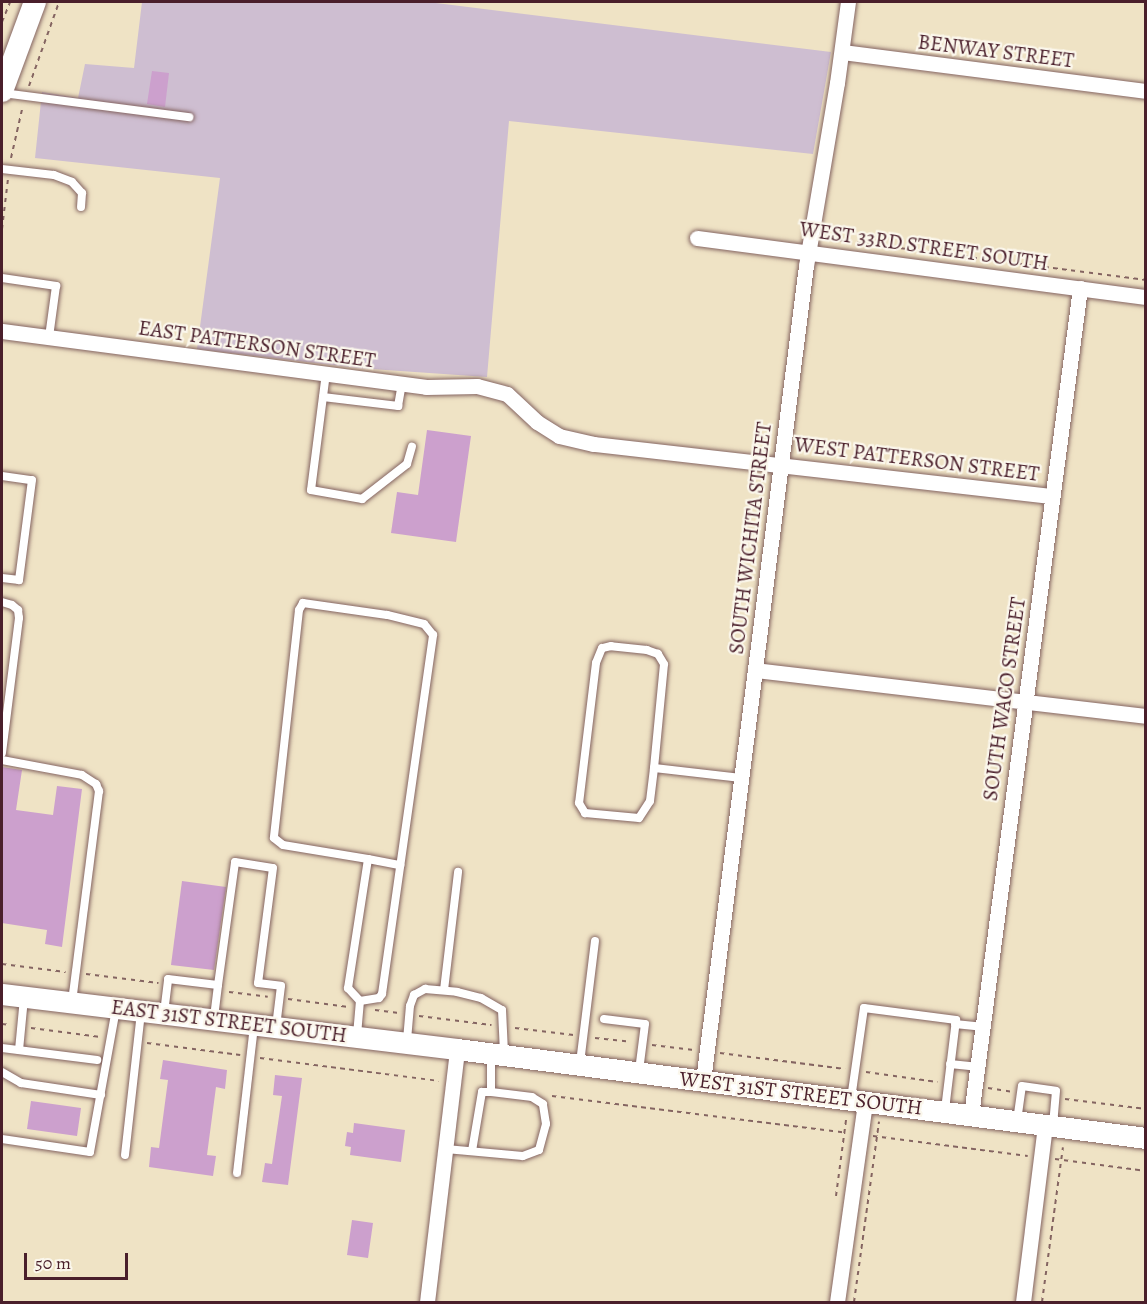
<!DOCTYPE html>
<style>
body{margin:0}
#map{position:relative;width:1147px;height:1304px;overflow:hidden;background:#efe3c5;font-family:Alegreya,serif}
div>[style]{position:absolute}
.industrial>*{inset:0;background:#cebed1}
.building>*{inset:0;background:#cca0cd}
.path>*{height:2px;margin-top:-1px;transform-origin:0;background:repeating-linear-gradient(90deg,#846461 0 4.5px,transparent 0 9px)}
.roads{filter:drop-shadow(0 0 2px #846461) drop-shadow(0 0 2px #846461)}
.lane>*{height:8px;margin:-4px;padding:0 4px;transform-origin:4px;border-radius:4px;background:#fff}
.street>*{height:15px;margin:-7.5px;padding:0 7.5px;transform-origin:7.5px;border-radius:7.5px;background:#fff}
.secondary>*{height:21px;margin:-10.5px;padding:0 10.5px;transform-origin:10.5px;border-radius:10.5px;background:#fff}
.primary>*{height:22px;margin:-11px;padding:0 11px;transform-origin:11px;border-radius:11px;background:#fff}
span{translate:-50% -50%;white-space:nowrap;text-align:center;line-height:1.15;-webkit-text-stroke:4.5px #fbf7ec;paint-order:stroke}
.street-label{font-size:21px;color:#4a1f2b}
.frame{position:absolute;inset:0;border:3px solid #4a1f2b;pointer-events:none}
.scale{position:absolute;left:24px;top:1253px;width:104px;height:27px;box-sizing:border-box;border:3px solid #4a1f2b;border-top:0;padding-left:8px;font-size:18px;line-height:21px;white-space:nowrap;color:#4a1f2b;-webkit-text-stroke:4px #fbf7ec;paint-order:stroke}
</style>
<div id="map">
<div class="industrial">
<i style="clip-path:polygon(142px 2px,428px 2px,831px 52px,813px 154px,509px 121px,487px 377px,357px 368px,197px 349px,220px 178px,35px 158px,42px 92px,78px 98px,85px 64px,134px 68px)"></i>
</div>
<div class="building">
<i style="clip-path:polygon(152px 71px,169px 73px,165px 107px,147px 104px)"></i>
<i style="clip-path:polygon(427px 430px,471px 436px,456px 542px,391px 533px,397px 492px,418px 495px)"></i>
<i style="clip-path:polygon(2px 767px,22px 770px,16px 810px,53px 815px,57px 786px,82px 789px,62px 947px,45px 944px,47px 930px,2px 923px)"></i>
<i style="clip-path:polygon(182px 881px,226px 887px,214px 970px,171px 965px)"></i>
<i style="clip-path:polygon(163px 1060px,227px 1070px,225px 1089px,216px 1087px,207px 1155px,216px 1156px,213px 1176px,149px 1167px,151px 1147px,159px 1148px,168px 1080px,160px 1079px)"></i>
<i style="clip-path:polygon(275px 1075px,302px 1078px,288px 1185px,262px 1182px,265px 1163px,272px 1164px,282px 1096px,273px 1095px)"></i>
<i style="clip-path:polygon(31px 1101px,81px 1108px,77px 1136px,27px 1129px)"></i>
<i style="clip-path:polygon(354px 1123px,405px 1130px,401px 1162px,350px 1155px,351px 1147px,345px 1146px,347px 1132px,353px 1133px)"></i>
<i style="clip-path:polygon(352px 1220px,373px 1223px,368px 1258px,347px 1255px)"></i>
</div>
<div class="path">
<i style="left:2px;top:22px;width:22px;rotate:-68deg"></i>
<i style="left:29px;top:86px;width:89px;rotate:-70.3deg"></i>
<i style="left:11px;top:158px;width:54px;rotate:-77.2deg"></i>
<i style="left:2px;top:229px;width:50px;rotate:-83.2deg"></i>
<i style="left:830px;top:239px;width:319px;rotate:7.4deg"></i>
<i style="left:2px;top:964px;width:64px;rotate:7.2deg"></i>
<i style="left:86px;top:974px;width:73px;rotate:7.1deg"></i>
<i style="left:229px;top:992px;width:39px;rotate:7deg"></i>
<i style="left:288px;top:999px;width:61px;rotate:7.6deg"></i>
<i style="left:375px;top:1010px;width:24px;rotate:7deg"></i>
<i style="left:419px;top:1016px;width:73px;rotate:7.1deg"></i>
<i style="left:2px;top:1024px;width:9px;rotate:6deg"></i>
<i style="left:31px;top:1028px;width:70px;rotate:7.4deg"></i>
<i style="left:515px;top:1028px;width:59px;rotate:6.8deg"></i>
<i style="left:595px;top:1038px;width:36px;rotate:6deg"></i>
<i style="left:147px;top:1043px;width:94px;rotate:7.4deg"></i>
<i style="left:652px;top:1045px;width:42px;rotate:6.8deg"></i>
<i style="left:720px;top:1053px;width:126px;rotate:7.3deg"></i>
<i style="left:260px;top:1058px;width:180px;rotate:7.3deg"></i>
<i style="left:866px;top:1072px;width:72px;rotate:8deg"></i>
<i style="left:988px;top:1088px;width:24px;rotate:9deg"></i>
<i style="left:552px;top:1096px;width:297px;rotate:7.1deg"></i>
<i style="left:1065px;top:1099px;width:82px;rotate:7deg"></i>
<i style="left:873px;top:1136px;width:156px;rotate:7.4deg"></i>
<i style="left:1055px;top:1159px;width:92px;rotate:7.5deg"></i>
<i style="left:836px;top:1196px;width:77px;rotate:-82.5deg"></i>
<i style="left:854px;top:1302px;width:182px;rotate:-82.1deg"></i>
<i style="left:1042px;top:1302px;width:156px;rotate:-82.3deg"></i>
</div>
<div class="roads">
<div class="lane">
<i style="left:3px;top:93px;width:188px;rotate:7.4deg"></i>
<i style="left:2px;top:169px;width:52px;rotate:6.6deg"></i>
<i style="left:54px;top:175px;width:19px;rotate:21deg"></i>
<i style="left:72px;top:182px;width:15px;rotate:48deg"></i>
<i style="left:82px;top:193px;width:14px;rotate:94deg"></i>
<i style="left:2px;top:278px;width:55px;rotate:8.4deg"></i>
<i style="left:56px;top:286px;width:51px;rotate:97.8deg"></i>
<i style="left:326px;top:373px;width:118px;rotate:97.3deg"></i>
<i style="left:311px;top:490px;width:52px;rotate:10deg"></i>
<i style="left:362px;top:499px;width:57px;rotate:-37.9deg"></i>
<i style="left:407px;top:464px;width:18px;rotate:-74deg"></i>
<i style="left:323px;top:397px;width:76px;rotate:6.8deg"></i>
<i style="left:398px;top:406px;width:22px;rotate:-80deg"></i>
<i style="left:2px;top:476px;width:30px;rotate:8deg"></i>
<i style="left:32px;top:480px;width:101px;rotate:97.4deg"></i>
<i style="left:19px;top:580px;width:17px;rotate:-173deg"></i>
<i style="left:2px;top:602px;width:10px;rotate:17deg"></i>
<i style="left:12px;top:605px;width:8px;rotate:40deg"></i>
<i style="left:18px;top:610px;width:8px;rotate:83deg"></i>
<i style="left:19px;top:618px;width:136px;rotate:97.2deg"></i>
<i style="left:2px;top:760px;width:81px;rotate:10.6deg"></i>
<i style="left:82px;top:775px;width:17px;rotate:33deg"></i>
<i style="left:96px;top:784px;width:8px;rotate:67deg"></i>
<i style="left:99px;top:791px;width:213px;rotate:97.3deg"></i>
<i style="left:654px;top:768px;width:104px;rotate:-84.5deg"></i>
<i style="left:664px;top:664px;width:12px;rotate:-121deg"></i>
<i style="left:658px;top:654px;width:12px;rotate:-160deg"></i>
<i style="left:647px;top:650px;width:36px;rotate:-174deg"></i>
<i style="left:611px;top:646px;width:9px;rotate:167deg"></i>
<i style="left:602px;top:648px;width:16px;rotate:112deg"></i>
<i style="left:596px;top:663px;width:141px;rotate:96.9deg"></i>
<i style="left:579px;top:803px;width:12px;rotate:59deg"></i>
<i style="left:585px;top:813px;width:54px;rotate:5.3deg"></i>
<i style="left:639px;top:818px;width:20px;rotate:-57deg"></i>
<i style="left:650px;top:801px;width:33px;rotate:-83deg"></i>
<i style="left:654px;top:768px;width:88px;rotate:6.6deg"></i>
<i style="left:368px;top:859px;width:33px;rotate:11deg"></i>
<i style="left:218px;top:985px;width:124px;rotate:-82.1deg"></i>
<i style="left:235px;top:862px;width:38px;rotate:9deg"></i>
<i style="left:273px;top:868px;width:116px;rotate:97.4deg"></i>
<i style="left:258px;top:983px;width:23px;rotate:7deg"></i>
<i style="left:281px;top:986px;width:39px;rotate:97deg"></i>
<i style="left:444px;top:990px;width:119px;rotate:-83.2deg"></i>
<i style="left:164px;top:1013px;width:34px;rotate:-83deg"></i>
<i style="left:168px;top:979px;width:50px;rotate:6.8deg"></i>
<i style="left:218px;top:985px;width:32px;rotate:97deg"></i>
<i style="left:604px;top:1019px;width:41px;rotate:7deg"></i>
<i style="left:645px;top:1024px;width:47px;rotate:97.3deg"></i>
<i style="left:955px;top:1024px;width:27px;rotate:6deg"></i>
<i style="left:357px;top:1035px;width:34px;rotate:-85deg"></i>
<i style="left:360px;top:1001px;width:19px;rotate:-9deg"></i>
<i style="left:379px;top:998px;width:5px;rotate:-53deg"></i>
<i style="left:382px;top:994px;width:363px;rotate:-81.9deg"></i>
<i style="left:433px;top:635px;width:14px;rotate:-129deg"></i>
<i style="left:424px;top:624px;width:38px;rotate:-166deg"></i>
<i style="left:387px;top:615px;width:85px;rotate:-171.9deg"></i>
<i style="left:303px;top:603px;width:8px;rotate:120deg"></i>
<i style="left:299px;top:610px;width:229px;rotate:96.3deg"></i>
<i style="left:274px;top:838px;width:11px;rotate:38deg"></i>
<i style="left:283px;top:845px;width:86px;rotate:9.4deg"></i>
<i style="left:368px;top:859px;width:131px;rotate:98.8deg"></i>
<i style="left:348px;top:988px;width:18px;rotate:47deg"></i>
<i style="left:407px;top:1040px;width:34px;rotate:-85deg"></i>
<i style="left:410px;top:1006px;width:12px;rotate:-70deg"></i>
<i style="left:414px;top:995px;width:13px;rotate:-29deg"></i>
<i style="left:425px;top:989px;width:32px;rotate:5deg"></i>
<i style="left:457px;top:992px;width:25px;rotate:14deg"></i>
<i style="left:481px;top:998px;width:24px;rotate:30deg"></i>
<i style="left:502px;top:1010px;width:43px;rotate:87.3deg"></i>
<i style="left:2px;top:1048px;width:96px;rotate:7.2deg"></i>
<i style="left:19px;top:1050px;width:52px;rotate:-84.5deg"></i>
<i style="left:580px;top:1063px;width:123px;rotate:-83deg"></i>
<i style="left:950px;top:1064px;width:27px;rotate:6deg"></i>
<i style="left:2px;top:1072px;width:22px;rotate:30deg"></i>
<i style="left:21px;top:1083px;width:81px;rotate:8.5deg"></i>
<i style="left:851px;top:1099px;width:92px;rotate:-81.9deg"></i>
<i style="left:864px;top:1008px;width:93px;rotate:7.4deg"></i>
<i style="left:956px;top:1020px;width:91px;rotate:97deg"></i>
<i style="left:1017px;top:1121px;width:35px;rotate:-82deg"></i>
<i style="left:1022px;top:1086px;width:34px;rotate:8deg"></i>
<i style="left:1056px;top:1091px;width:34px;rotate:95deg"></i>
<i style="left:2px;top:1139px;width:89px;rotate:8.4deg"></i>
<i style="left:90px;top:1152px;width:145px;rotate:-79.7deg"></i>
<i style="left:446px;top:1149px;width:77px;rotate:5.2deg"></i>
<i style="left:523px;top:1156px;width:17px;rotate:-21deg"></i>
<i style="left:539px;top:1150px;width:27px;rotate:-75deg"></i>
<i style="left:546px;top:1124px;width:20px;rotate:-99deg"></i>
<i style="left:543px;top:1104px;width:13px;rotate:-148deg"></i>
<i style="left:532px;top:1097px;width:41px;rotate:-173deg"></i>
<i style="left:491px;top:1092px;width:38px;rotate:-90deg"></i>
<i style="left:472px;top:1151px;width:60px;rotate:-80.4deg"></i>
<i style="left:482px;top:1092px;width:9px"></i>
<i style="left:125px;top:1155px;width:144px;rotate:-83.6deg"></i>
<i style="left:237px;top:1173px;width:149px;rotate:-83.4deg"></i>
</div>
<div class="street">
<i style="left:842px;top:52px;width:306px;rotate:7.3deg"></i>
<i style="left:697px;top:238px;width:453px;rotate:7.5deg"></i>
<i style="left:2px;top:331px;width:428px;rotate:7.5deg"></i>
<i style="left:426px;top:387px;width:51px;rotate:-1.1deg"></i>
<i style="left:477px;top:386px;width:31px;rotate:15deg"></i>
<i style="left:507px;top:394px;width:41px;rotate:43deg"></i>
<i style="left:537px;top:422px;width:26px;rotate:32deg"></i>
<i style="left:559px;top:436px;width:36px;rotate:13deg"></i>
<i style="left:594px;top:444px;width:461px;rotate:6.5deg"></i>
<i style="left:755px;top:670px;width:394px;rotate:6.7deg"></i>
<i style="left:703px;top:1081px;width:821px;rotate:-82.8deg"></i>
<i style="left:806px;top:266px;width:186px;rotate:-80.4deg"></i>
<i style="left:837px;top:83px;width:82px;rotate:-82.3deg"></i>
<i style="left:971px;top:1115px;width:834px;rotate:-82.49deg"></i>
<i style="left:427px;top:1302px;width:255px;rotate:-83.2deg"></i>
<i style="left:837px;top:1302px;width:202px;rotate:-82deg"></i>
<i style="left:1023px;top:1302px;width:178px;rotate:-82.9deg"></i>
</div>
<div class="secondary">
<i style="left:2px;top:994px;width:458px;rotate:6.9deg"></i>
<i style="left:457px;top:1049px;width:695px;rotate:7.36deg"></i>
</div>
<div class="primary">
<i style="left:2px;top:91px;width:95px;rotate:-69.7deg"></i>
</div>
</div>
<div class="street-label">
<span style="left:996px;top:51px;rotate:7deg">BENWAY STREET</span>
<span style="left:924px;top:246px;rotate:8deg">WEST 33RD STREET SOUTH</span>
<span style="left:257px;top:344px;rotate:8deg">EAST PATTERSON STREET</span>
<span style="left:917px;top:459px;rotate:7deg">WEST PATTERSON STREET</span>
<span style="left:750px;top:538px;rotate:-83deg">SOUTH WICHITA STREET</span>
<span style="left:1004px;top:699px;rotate:-82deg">SOUTH WACO STREET</span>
<span style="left:229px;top:1021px;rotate:7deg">EAST 31ST STREET SOUTH</span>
<span style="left:801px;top:1093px;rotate:7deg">WEST 31ST STREET SOUTH</span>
</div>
<div class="frame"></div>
<div class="scale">50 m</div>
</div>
